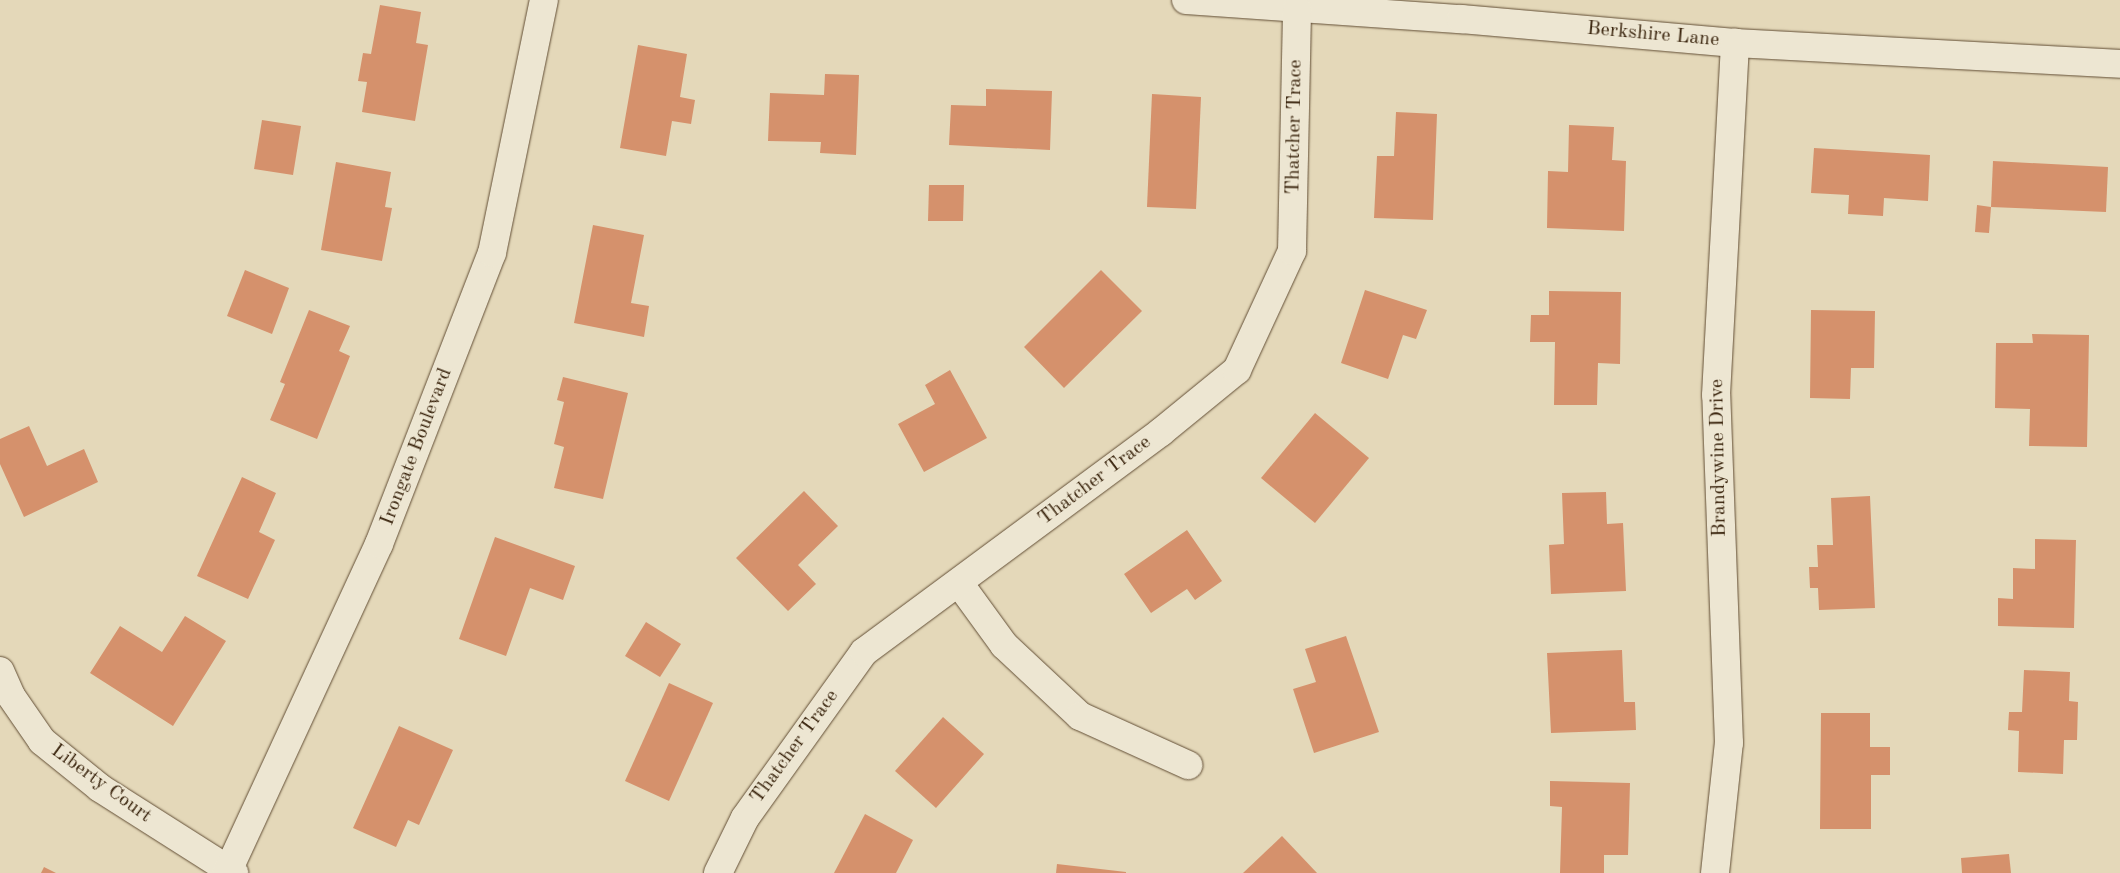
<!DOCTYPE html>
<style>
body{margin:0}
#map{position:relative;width:2120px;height:873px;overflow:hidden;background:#e4d8b9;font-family:"Old Standard TT",serif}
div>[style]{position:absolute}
.building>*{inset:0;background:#d5916c}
.roads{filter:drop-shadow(0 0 1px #624e35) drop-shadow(0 0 1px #624e35)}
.minor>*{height:28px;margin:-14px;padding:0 14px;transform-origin:14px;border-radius:14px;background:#ede6d2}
span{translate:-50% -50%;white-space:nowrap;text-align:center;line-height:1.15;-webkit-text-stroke:4px #ede6d2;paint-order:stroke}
.street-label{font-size:20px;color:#362009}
</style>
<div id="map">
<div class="building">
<i style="clip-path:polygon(380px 5px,421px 12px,416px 43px,428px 45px,415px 121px,362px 112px,367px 82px,358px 81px,363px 53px,371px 54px)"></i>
<i style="clip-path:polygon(638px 45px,687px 54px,680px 97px,695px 100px,691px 124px,672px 121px,666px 156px,620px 148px)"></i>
<i style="clip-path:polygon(825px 74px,859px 75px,856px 155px,820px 153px,821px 142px,768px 141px,770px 93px,824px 95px)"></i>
<i style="clip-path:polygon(986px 89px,1052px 91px,1050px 150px,949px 145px,951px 105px,986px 106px)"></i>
<i style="clip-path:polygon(1152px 94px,1201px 97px,1196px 209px,1147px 207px)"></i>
<i style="clip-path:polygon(1396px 112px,1437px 114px,1433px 220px,1374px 218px,1377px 156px,1394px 156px)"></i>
<i style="clip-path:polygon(262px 120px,301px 126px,293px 175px,254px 169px)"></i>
<i style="clip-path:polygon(1569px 125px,1614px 127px,1612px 160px,1626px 161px,1624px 231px,1547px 228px,1548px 171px,1568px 172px)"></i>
<i style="clip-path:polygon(1814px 148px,1930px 155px,1928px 201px,1884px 198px,1883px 216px,1848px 214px,1849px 195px,1811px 193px)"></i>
<i style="clip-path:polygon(1993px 161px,2108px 167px,2106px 212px,1991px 207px)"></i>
<i style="clip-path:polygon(336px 162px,391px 172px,385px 207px,392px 208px,382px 261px,321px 250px)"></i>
<i style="clip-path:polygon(929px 185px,964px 185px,963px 221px,928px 221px)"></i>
<i style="clip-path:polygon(1977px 205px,1991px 207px,1989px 233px,1975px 232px)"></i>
<i style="clip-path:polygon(593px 225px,644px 235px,631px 303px,649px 306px,644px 337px,574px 323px)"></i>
<i style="clip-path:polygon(245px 270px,289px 288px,272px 334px,227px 316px)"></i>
<i style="clip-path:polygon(1101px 270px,1142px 311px,1064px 388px,1024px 347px)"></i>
<i style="clip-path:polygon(1365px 290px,1427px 310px,1416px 339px,1403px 335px,1388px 379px,1341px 363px)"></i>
<i style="clip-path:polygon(1549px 291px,1621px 292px,1620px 364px,1598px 363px,1597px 405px,1554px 405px,1555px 342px,1530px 342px,1531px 315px,1549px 315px)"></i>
<i style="clip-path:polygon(309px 310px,350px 326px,339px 351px,350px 356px,317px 439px,270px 420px,285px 384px,280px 382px)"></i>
<i style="clip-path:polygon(1811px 310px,1875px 311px,1874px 368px,1851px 368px,1850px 399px,1810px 398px)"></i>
<i style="clip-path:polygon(2032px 334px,2089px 335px,2087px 447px,2029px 446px,2030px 409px,1995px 408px,1996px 343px,2033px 343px)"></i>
<i style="clip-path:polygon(950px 370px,987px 438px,924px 472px,898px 424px,935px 404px,925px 385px)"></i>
<i style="clip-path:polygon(563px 377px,628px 393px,603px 499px,554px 488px,564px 447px,554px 444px,564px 402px,557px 400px)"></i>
<i style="clip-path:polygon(1315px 413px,1369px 458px,1315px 523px,1261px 478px)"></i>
<i style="clip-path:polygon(29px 426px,47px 466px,84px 449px,98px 482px,24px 517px,0 464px,0 439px)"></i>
<i style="clip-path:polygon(242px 477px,276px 493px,259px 532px,275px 540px,248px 599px,197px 576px)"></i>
<i style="clip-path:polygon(804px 491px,838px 526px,798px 565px,816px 584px,788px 611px,736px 558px)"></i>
<i style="clip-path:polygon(1606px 492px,1607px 524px,1623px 523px,1626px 591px,1551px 594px,1549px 545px,1564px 544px,1562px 493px)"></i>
<i style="clip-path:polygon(1870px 496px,1875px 608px,1819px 610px,1818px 588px,1810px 588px,1809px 567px,1818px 567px,1817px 545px,1833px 545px,1831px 498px)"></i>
<i style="clip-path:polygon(1187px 530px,1222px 581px,1195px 600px,1187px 589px,1151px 613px,1124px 574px)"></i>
<i style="clip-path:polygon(495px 537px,575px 566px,563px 600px,530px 588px,506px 656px,459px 639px)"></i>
<i style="clip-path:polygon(2035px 539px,2076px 540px,2074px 628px,1998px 626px,1998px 598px,2013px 599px,2013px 568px,2035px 569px)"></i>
<i style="clip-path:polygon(185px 616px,226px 641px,173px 726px,90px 673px,120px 626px,162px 652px)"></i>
<i style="clip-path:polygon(646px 622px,681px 644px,660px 677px,625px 656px)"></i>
<i style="clip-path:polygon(1346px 636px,1379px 732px,1314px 753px,1293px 689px,1316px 682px,1305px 649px)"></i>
<i style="clip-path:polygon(1622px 650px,1624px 702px,1635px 702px,1636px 730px,1551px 733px,1547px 653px)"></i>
<i style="clip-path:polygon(2024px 670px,2070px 672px,2069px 701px,2078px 702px,2077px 740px,2064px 740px,2063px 774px,2018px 772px,2019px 731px,2008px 730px,2009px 712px,2022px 712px)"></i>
<i style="clip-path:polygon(669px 683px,713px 703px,669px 801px,625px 781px)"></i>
<i style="clip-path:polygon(1821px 713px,1870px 713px,1870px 747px,1890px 747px,1890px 775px,1871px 775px,1871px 829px,1820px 829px)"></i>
<i style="clip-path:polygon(943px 717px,984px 754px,936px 808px,895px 771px)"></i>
<i style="clip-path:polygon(399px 726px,453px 750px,419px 825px,408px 820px,396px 847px,353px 828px)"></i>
<i style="clip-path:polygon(1550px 781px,1630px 783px,1628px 855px,1604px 855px,1604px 873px,1560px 873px,1562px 807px,1550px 806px)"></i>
<i style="clip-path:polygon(865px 814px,913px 840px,896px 873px,834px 873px)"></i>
<i style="clip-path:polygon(1282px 836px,1317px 873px,1243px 873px)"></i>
<i style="clip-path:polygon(2009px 854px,2011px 873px,1962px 873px,1961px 858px)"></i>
<i style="clip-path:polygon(1057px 864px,1126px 872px,1126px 873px,1056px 873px)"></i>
<i style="clip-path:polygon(44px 867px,56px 873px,41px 873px)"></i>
</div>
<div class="roads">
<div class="minor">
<i style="left:1186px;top:0;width:276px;rotate:4deg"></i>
<i style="left:1461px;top:19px;width:275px;rotate:5deg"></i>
<i style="left:1735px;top:43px;width:386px;rotate:3.1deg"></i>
<i style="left:959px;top:583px;width:77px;rotate:54deg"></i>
<i style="left:1004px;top:645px;width:104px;rotate:43.1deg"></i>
<i style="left:1080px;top:716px;width:119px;rotate:24.4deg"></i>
<i style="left:0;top:671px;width:27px;rotate:66deg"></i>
<i style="left:11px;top:696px;width:55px;rotate:55.4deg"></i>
<i style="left:42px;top:741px;width:75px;rotate:39deg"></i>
<i style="left:100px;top:788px;width:159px;rotate:32.4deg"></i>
<i style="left:227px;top:873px;width:362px;rotate:-65.2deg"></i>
<i style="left:379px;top:544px;width:312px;rotate:-68.8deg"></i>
<i style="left:492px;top:253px;width:258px;rotate:-78.4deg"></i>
<i style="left:718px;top:873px;width:61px;rotate:-63.9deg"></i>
<i style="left:745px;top:818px;width:204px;rotate:-54.4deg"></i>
<i style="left:864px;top:652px;width:370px;rotate:-36.5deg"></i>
<i style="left:1161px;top:432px;width:98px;rotate:-39.2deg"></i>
<i style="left:1237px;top:370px;width:131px;rotate:-65.2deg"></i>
<i style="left:1292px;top:251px;width:242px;rotate:-88.8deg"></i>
<i style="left:1715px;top:873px;width:131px;rotate:-83.9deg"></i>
<i style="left:1729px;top:743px;width:348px;rotate:-92.1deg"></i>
<i style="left:1716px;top:395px;width:353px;rotate:-86.9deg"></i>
</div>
</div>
<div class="street-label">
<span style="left:1653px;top:35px;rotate:5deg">Berkshire Lane</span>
<span style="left:1295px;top:127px;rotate:-89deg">Thatcher Trace</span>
<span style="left:417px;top:447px;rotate:-69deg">Irongate Boulevard</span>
<span style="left:1719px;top:458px;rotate:-91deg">Brandywine Drive</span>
<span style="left:1095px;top:481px;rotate:-37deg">Thatcher Trace</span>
<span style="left:795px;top:747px;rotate:-54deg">Thatcher Trace</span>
<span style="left:101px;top:784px;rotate:36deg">Liberty Court</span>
</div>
</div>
